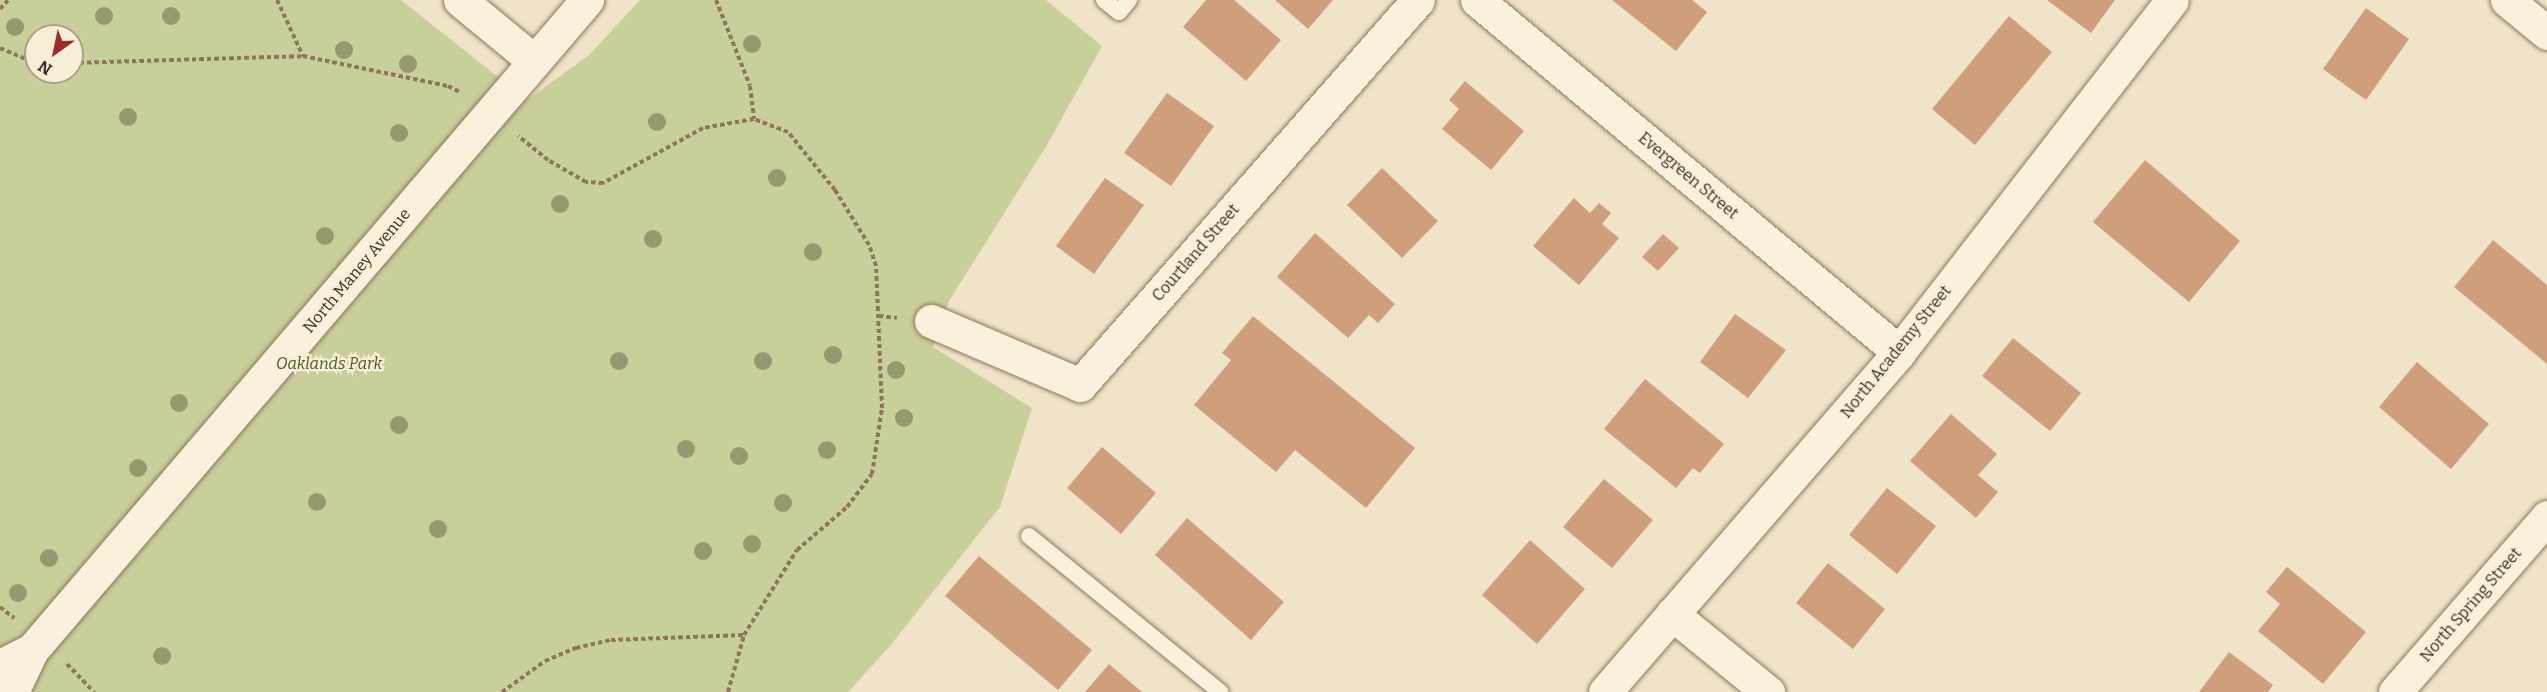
<!DOCTYPE html>
<style>
body{margin:0}
#map{position:relative;width:2547px;height:692px;overflow:hidden;background:#f0e4c8;font-family:Bitter,serif}
div>[style]{position:absolute}
.green>*{inset:0;background:#c9cf9b}
.building>*{inset:0;background:#cf9f7d}
.path>*{height:4px;margin-top:-2px;transform-origin:0;background:repeating-linear-gradient(90deg,#8d765c 0 4.5px,transparent 0 7.5px)}
.roads{filter:drop-shadow(0 0 2px #8d765c) drop-shadow(0 0 2px #8d765c)}
.lane>*{height:16px;margin:-8px;padding:0 8px;transform-origin:8px;border-radius:8px;background:#faf1dc}
.street>*{height:33px;margin:-16.5px;padding:0 16.5px;transform-origin:16.5px;border-radius:16.5px;background:#faf1dc}
.trees>*{width:18px;height:18px;margin:-9px;border-radius:50%;background:#96986f}
span{translate:-50% -50%;white-space:nowrap;text-align:center;line-height:1.15;-webkit-text-stroke:4.5px #f7eed8;paint-order:stroke}
.street-label{font-size:16px;color:#3d2e20}
.park-label{font-size:16px;color:#4d5a26;font-style:italic}
.north{position:absolute;left:24px;top:24px;width:60px;height:60px;box-sizing:border-box;background:#f7eed8;border:2px solid #ada18e;border-radius:50%;rotate:213deg;font-size:16px;font-weight:700;line-height:24px;text-align:center;color:#3d2e20}
.north::after{content:'';display:block;margin:auto;width:21px;height:27px;background:#9e2a2b;clip-path:polygon(50% 0,100% 100%,50% 72%,0 100%)}
</style>
<div id="map">
<div class="green">
<i style="clip-path:polygon(evenodd,0 0,401px 0,527px 100px,589px 55px,640px 0,1046px 0,1102px 46px,1047px 145px,949px 301px,933px 347px,1032px 408px,1000px 507px,890px 646px,848px 692px,0 692px,0 0,36px 36px,72px 36px,72px 72px,36px 72px,36px 36px)"></i>
</div>
<div class="building">
<i style="clip-path:polygon(1206px 0,1234px 0,1281px 40px,1246px 81px,1183px 27px)"></i>
<i style="clip-path:polygon(1275px 0,1333px 0,1308px 29px)"></i>
<i style="clip-path:polygon(1612px 0,1692px 0,1707px 12px,1676px 51px)"></i>
<i style="clip-path:polygon(2047px 0,2115px 0,2091px 33px)"></i>
<i style="clip-path:polygon(2366px 8px,2409px 39px,2366px 100px,2323px 69px)"></i>
<i style="clip-path:polygon(2009px 16px,2052px 52px,1975px 145px,1932px 109px)"></i>
<i style="clip-path:polygon(1465px 81px,1524px 131px,1491px 170px,1442px 129px,1459px 109px,1449px 100px)"></i>
<i style="clip-path:polygon(1167px 93px,1214px 126px,1171px 186px,1124px 153px)"></i>
<i style="clip-path:polygon(2145px 160px,2240px 241px,2189px 302px,2093px 222px)"></i>
<i style="clip-path:polygon(1382px 168px,1438px 221px,1402px 258px,1347px 205px)"></i>
<i style="clip-path:polygon(1105px 178px,1144px 205px,1094px 274px,1056px 246px)"></i>
<i style="clip-path:polygon(1574px 198px,1590px 213px,1599px 203px,1611px 213px,1602px 224px,1619px 238px,1579px 285px,1533px 246px)"></i>
<i style="clip-path:polygon(1315px 233px,1395px 304px,1378px 323px,1369px 315px,1348px 338px,1277px 277px)"></i>
<i style="clip-path:polygon(1663px 234px,1679px 248px,1658px 271px,1642px 257px)"></i>
<i style="clip-path:polygon(2493px 240px,2547px 285px,2547px 364px,2454px 287px)"></i>
<i style="clip-path:polygon(1735px 314px,1786px 350px,1748px 398px,1700px 362px)"></i>
<i style="clip-path:polygon(1253px 316px,1415px 448px,1366px 508px,1295px 450px,1276px 472px,1194px 405px,1231px 360px,1222px 353px)"></i>
<i style="clip-path:polygon(2013px 338px,2081px 393px,2050px 431px,1982px 376px)"></i>
<i style="clip-path:polygon(2417px 362px,2489px 424px,2451px 469px,2379px 407px)"></i>
<i style="clip-path:polygon(1645px 379px,1724px 444px,1700px 473px,1693px 468px,1676px 488px,1604px 429px)"></i>
<i style="clip-path:polygon(1951px 414px,1997px 454px,1978px 475px,1998px 492px,1976px 518px,1910px 461px)"></i>
<i style="clip-path:polygon(1102px 447px,1156px 493px,1121px 534px,1067px 488px)"></i>
<i style="clip-path:polygon(1604px 479px,1653px 520px,1612px 568px,1563px 527px)"></i>
<i style="clip-path:polygon(1887px 488px,1936px 526px,1897px 574px,1849px 535px)"></i>
<i style="clip-path:polygon(1187px 518px,1284px 602px,1251px 640px,1155px 555px)"></i>
<i style="clip-path:polygon(1530px 540px,1585px 589px,1537px 644px,1482px 595px)"></i>
<i style="clip-path:polygon(979px 556px,1092px 650px,1058px 690px,945px 596px)"></i>
<i style="clip-path:polygon(1828px 563px,1885px 609px,1853px 649px,1796px 603px)"></i>
<i style="clip-path:polygon(2287px 567px,2366px 632px,2323px 684px,2258px 631px,2280px 604px,2266px 592px)"></i>
<i style="clip-path:polygon(2229px 652px,2273px 685px,2268px 692px,2199px 692px)"></i>
<i style="clip-path:polygon(1109px 664px,1142px 692px,1085px 692px)"></i>
</div>
<div class="path">
<i style="left:277px;top:0;width:62px;rotate:65.1deg"></i>
<i style="left:716px;top:0;width:92px;rotate:68.4deg"></i>
<i style="left:750px;top:86px;width:33px;rotate:83deg"></i>
<i style="left:0;top:9px;width:12px;rotate:-48deg"></i>
<i style="left:0;top:48px;width:39px;rotate:23deg"></i>
<i style="left:72px;top:63px;width:231px;rotate:-1.7deg"></i>
<i style="left:303px;top:56px;width:148px;rotate:11.7deg"></i>
<i style="left:448px;top:86px;width:13px;rotate:27deg"></i>
<i style="left:879px;top:316px;width:18px;rotate:6deg"></i>
<i style="left:0;top:607px;width:18px;rotate:38deg"></i>
<i style="left:67px;top:664px;width:39px;rotate:46deg"></i>
<i style="left:502px;top:692px;width:53px;rotate:-35.8deg"></i>
<i style="left:545px;top:661px;width:34px;rotate:-23deg"></i>
<i style="left:576px;top:648px;width:36px;rotate:-13deg"></i>
<i style="left:611px;top:640px;width:133px;rotate:-2.2deg"></i>
<i style="left:744px;top:635px;width:100px;rotate:-58.1deg"></i>
<i style="left:797px;top:550px;width:66px;rotate:-40.7deg"></i>
<i style="left:847px;top:507px;width:41px;rotate:-52.9deg"></i>
<i style="left:872px;top:474px;width:67px;rotate:-81.4deg"></i>
<i style="left:882px;top:408px;width:142px;rotate:-92.4deg"></i>
<i style="left:876px;top:266px;width:22px;rotate:-108deg"></i>
<i style="left:869px;top:245px;width:65px;rotate:-121.7deg"></i>
<i style="left:835px;top:190px;width:75px;rotate:-129deg"></i>
<i style="left:788px;top:132px;width:36px;rotate:-159deg"></i>
<i style="left:754px;top:119px;width:52px;rotate:170deg"></i>
<i style="left:703px;top:128px;width:114px;rotate:151.2deg"></i>
<i style="left:603px;top:183px;width:17px;rotate:-177deg"></i>
<i style="left:586px;top:182px;width:44px;rotate:-149.9deg"></i>
<i style="left:548px;top:160px;width:38px;rotate:-141deg"></i>
<i style="left:728px;top:692px;width:59px;rotate:-74.3deg"></i>
</div>
<div class="roads">
<div class="lane">
<i style="left:1104px;top:0;width:19px;rotate:39deg"></i>
<i style="left:1119px;top:12px;width:16px;rotate:-50deg"></i>
<i style="left:1029px;top:536px;width:247px;rotate:39.2deg"></i>
</div>
<div class="street">
<i style="left:460px;top:0;width:96px;rotate:39.5deg"></i>
<i style="left:1477px;top:0;width:550px;rotate:39.83deg"></i>
<i style="left:2507px;top:0;width:52px;rotate:39.5deg"></i>
<i style="left:931px;top:321px;width:162px;rotate:23.2deg"></i>
<i style="left:1080px;top:385px;width:512px;rotate:-48.72deg"></i>
<i style="left:1672px;top:614px;width:124px;rotate:39.1deg"></i>
<i style="left:32px;top:650px;width:855px;rotate:-49.51deg"></i>
<i style="left:0;top:666px;width:36px;rotate:-27deg"></i>
<i style="left:32px;top:650px;width:47px;rotate:115.5deg"></i>
<i style="left:1605px;top:692px;width:449px;rotate:-49.1deg"></i>
<i style="left:1899px;top:352px;width:445px;rotate:-52.2deg"></i>
<i style="left:2395px;top:692px;width:232px;rotate:-49deg"></i>
</div>
</div>
<div class="trees">
<i style="left:104px;top:16px"></i>
<i style="left:171px;top:16px"></i>
<i style="left:15px;top:27px"></i>
<i style="left:752px;top:44px"></i>
<i style="left:344px;top:50px"></i>
<i style="left:408px;top:64px"></i>
<i style="left:128px;top:117px"></i>
<i style="left:657px;top:122px"></i>
<i style="left:399px;top:133px"></i>
<i style="left:777px;top:178px"></i>
<i style="left:560px;top:204px"></i>
<i style="left:325px;top:236px"></i>
<i style="left:653px;top:239px"></i>
<i style="left:813px;top:252px"></i>
<i style="left:833px;top:355px"></i>
<i style="left:619px;top:361px"></i>
<i style="left:763px;top:361px"></i>
<i style="left:896px;top:370px"></i>
<i style="left:179px;top:403px"></i>
<i style="left:904px;top:418px"></i>
<i style="left:399px;top:425px"></i>
<i style="left:686px;top:449px"></i>
<i style="left:827px;top:450px"></i>
<i style="left:739px;top:456px"></i>
<i style="left:138px;top:468px"></i>
<i style="left:317px;top:502px"></i>
<i style="left:783px;top:503px"></i>
<i style="left:438px;top:529px"></i>
<i style="left:752px;top:544px"></i>
<i style="left:703px;top:551px"></i>
<i style="left:49px;top:558px"></i>
<i style="left:18px;top:593px"></i>
<i style="left:162px;top:656px"></i>
</div>
<div class="street-label">
<span style="left:1688px;top:176px;rotate:40deg">Evergreen Street</span>
<span style="left:1196px;top:253px;rotate:-49deg">Courtland Street</span>
<span style="left:357px;top:271px;rotate:-50deg">North Maney Avenue</span>
<span style="left:1896px;top:352px;rotate:-51deg">North Academy Street</span>
<span style="left:2471px;top:605px;rotate:-49deg">North Spring Street</span>
</div>
<div class="park-label">
<span style="left:329px;top:364px">Oaklands Park</span>
</div>
<div class="north">N</div>
</div>
